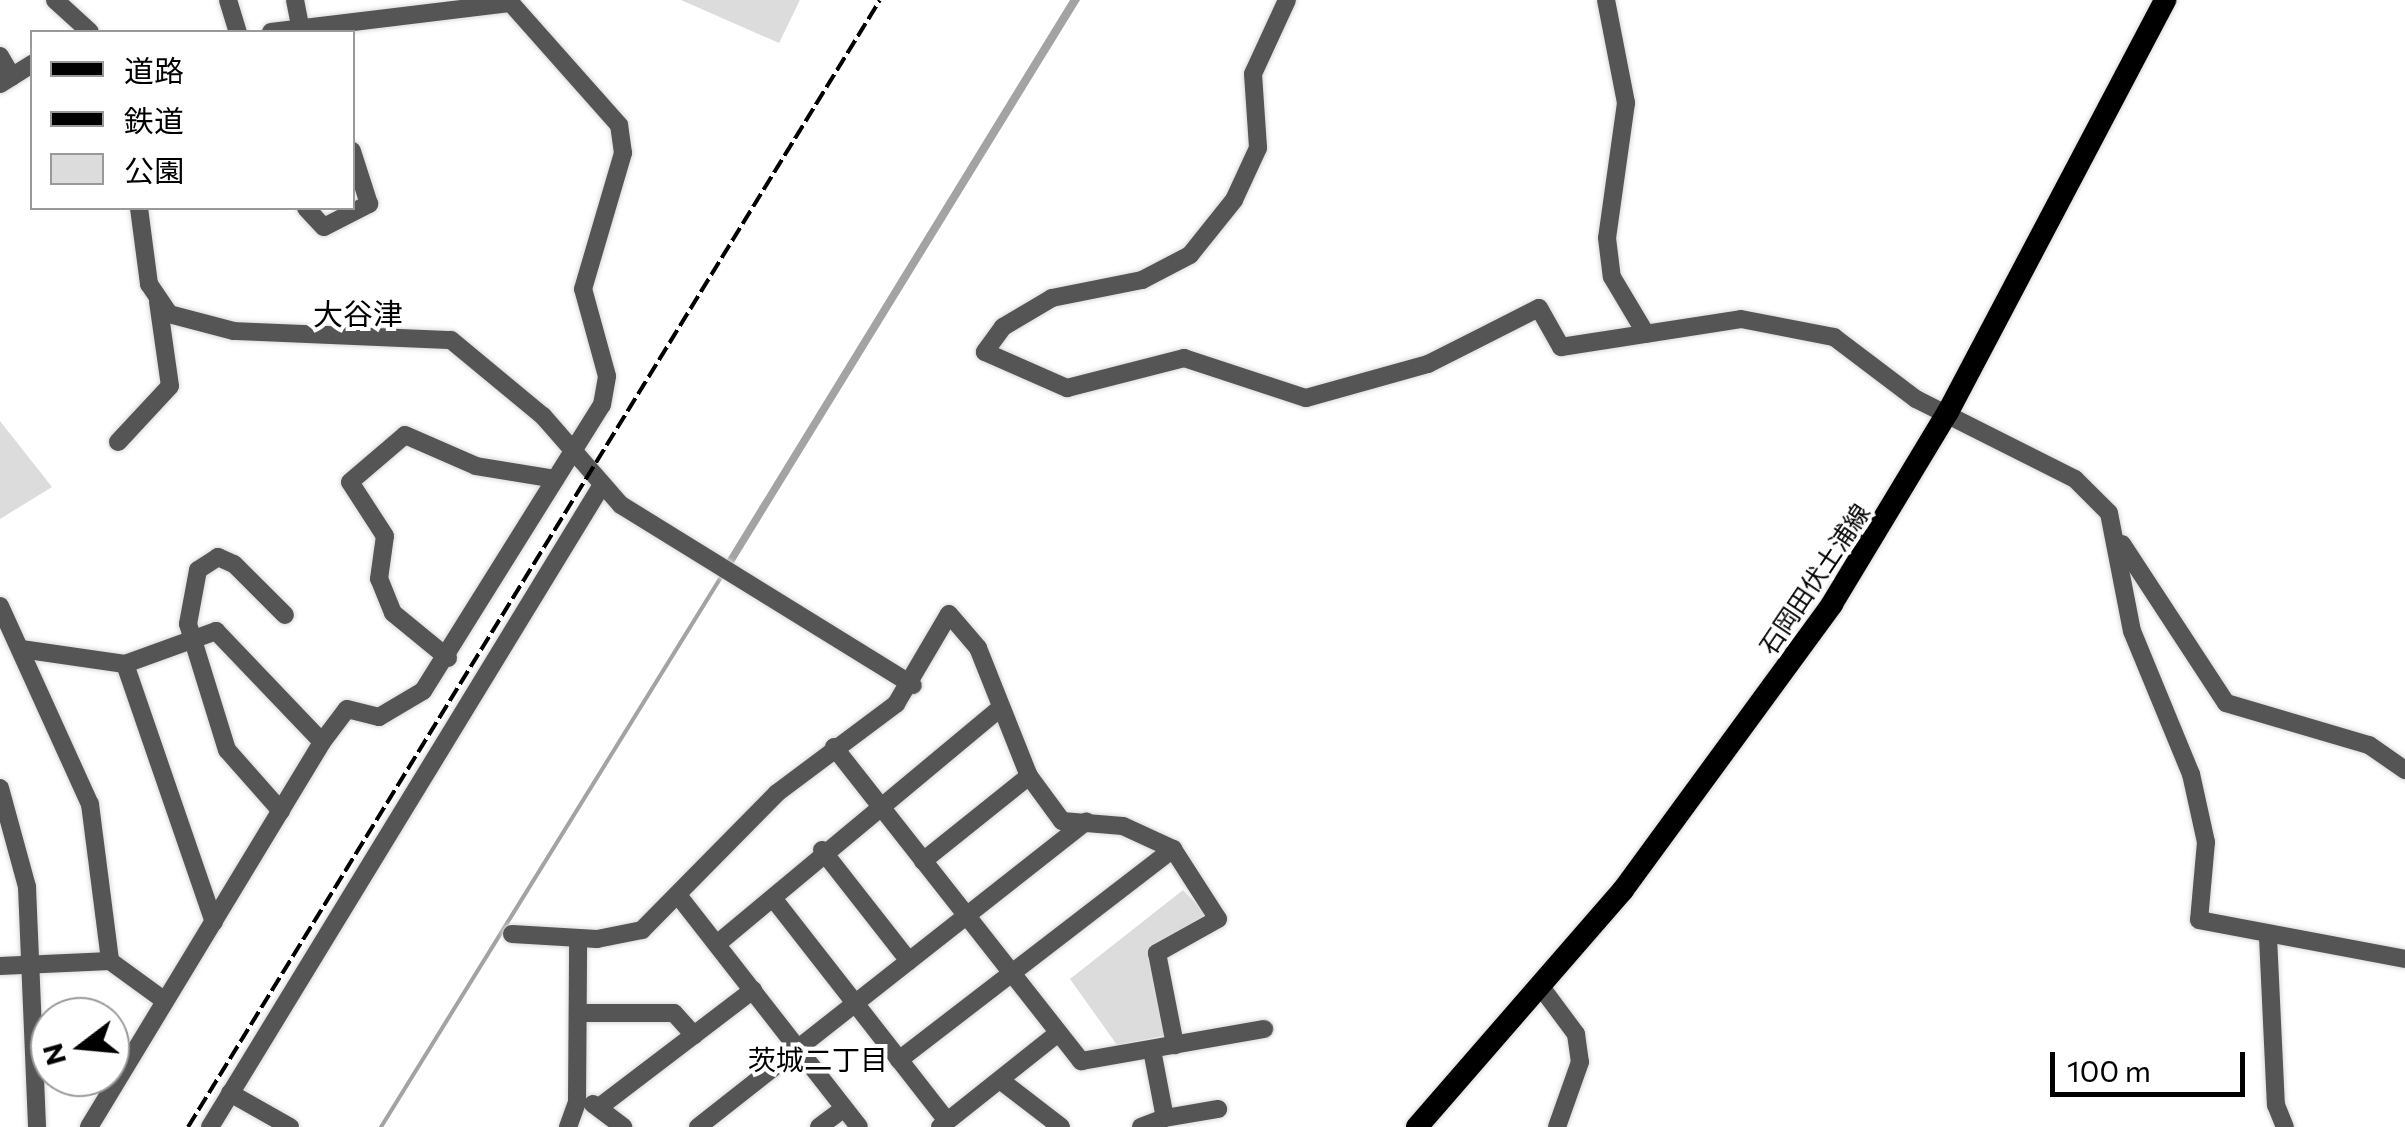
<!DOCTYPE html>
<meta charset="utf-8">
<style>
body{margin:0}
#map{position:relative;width:2405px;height:1127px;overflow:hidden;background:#fff;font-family:Commissioner,"Noto Sans JP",sans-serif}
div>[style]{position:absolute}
.green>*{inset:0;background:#dcdcdc}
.water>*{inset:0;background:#a3a3a3}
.stream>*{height:4px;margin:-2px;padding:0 2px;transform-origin:2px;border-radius:2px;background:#a3a3a3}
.roads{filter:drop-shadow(0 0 2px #dbdbdb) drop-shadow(0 0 2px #dbdbdb)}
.minor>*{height:18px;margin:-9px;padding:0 9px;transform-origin:9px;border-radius:9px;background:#555}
.major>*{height:22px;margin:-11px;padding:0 11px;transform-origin:11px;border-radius:11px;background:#000}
.rail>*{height:4px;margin-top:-2px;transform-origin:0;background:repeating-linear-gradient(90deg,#000 0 15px,transparent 0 20px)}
span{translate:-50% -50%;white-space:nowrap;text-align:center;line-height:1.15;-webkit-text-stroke:8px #fff;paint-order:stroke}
.street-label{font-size:25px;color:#000}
.neighbourhood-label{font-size:28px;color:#000}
.quarter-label{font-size:30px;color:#000}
.legend{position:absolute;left:30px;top:30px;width:325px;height:180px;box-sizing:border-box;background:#fff;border:2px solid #999;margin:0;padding:12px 18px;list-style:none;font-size:30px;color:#000}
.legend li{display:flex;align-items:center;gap:20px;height:50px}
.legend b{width:50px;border:2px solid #999}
.north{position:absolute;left:30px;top:997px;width:100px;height:100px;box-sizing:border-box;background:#fff;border:2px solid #999;border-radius:50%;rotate:254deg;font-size:28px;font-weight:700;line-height:40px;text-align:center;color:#000}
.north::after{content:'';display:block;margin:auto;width:35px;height:45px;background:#000;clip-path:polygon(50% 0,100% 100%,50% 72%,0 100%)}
.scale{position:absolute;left:2050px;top:1052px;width:195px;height:45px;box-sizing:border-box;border:5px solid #000;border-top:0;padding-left:12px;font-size:30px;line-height:35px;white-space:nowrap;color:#000;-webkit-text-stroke:8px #fff;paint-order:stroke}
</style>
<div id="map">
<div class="green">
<i style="clip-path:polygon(681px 0,800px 0,779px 43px)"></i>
<i style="clip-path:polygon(0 421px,52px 487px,0 519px)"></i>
<i style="clip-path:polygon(1183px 890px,1206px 914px,1151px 951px,1167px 1035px,1117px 1045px,1070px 979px)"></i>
</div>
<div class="water">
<i style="clip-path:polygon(1070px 0,1080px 0,730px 569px,723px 566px)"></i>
</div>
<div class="stream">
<i style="left:381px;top:1127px;width:650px;rotate:-58.27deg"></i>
</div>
<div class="roads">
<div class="minor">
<i style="left:55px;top:0;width:47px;rotate:42.4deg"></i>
<i style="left:228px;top:0;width:34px;rotate:73deg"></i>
<i style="left:295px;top:0;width:33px;rotate:79deg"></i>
<i style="left:1287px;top:0;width:81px;rotate:114.7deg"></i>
<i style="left:1253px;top:74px;width:74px;rotate:86.1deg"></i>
<i style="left:1258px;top:148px;width:57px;rotate:114.8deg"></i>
<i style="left:1234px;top:200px;width:70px;rotate:128.7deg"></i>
<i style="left:1190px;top:255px;width:54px;rotate:152.5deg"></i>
<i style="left:1142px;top:280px;width:92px;rotate:168.7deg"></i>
<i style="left:1052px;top:298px;width:57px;rotate:149.4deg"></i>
<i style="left:1003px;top:327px;width:31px;rotate:126deg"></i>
<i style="left:985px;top:352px;width:90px;rotate:23.7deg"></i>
<i style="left:1067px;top:388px;width:121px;rotate:-14.4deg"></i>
<i style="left:1184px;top:358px;width:128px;rotate:18.2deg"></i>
<i style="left:1306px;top:398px;width:127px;rotate:-15.6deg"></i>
<i style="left:1428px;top:364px;width:124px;rotate:-26.8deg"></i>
<i style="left:1539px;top:308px;width:45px;rotate:60.6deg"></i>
<i style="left:1561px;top:347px;width:182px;rotate:-8.8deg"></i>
<i style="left:1741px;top:319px;width:95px;rotate:11deg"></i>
<i style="left:1834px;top:337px;width:103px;rotate:37.1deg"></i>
<i style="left:1916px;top:399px;width:178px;rotate:26.7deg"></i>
<i style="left:2075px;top:479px;width:48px;rotate:45deg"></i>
<i style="left:2109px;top:513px;width:120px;rotate:79deg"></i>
<i style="left:2132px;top:631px;width:155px;rotate:67.6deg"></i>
<i style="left:2191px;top:774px;width:70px;rotate:77.6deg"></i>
<i style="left:2206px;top:842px;width:78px;rotate:95.1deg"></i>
<i style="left:2199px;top:920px;width:210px;rotate:10.7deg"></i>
<i style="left:1606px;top:0;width:105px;rotate:79deg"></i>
<i style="left:1626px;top:103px;width:136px;rotate:98deg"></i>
<i style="left:1607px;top:238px;width:39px;rotate:83deg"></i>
<i style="left:1612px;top:277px;width:66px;rotate:59.2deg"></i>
<i style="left:271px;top:32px;width:242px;rotate:-6.9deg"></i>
<i style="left:0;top:56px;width:24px;rotate:60deg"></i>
<i style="left:0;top:84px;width:38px;rotate:-32deg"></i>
<i style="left:139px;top:208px;width:77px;rotate:82.5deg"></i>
<i style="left:149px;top:284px;width:36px;rotate:56deg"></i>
<i style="left:169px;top:314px;width:67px;rotate:14.7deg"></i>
<i style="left:234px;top:331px;width:217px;rotate:2.4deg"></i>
<i style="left:451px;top:340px;width:119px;rotate:39.6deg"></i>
<i style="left:543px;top:416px;width:118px;rotate:48.8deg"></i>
<i style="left:621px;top:505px;width:343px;rotate:31.7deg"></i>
<i style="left:306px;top:208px;width:26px;rotate:47deg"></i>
<i style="left:324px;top:227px;width:51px;rotate:-27.1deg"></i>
<i style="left:369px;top:204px;width:56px;rotate:-107.8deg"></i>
<i style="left:118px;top:442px;width:76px;rotate:-47.1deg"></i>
<i style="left:170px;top:386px;width:85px;rotate:-98.1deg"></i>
<i style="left:2122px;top:544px;width:190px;rotate:56.8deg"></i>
<i style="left:2226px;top:703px;width:149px;rotate:16.4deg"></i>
<i style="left:2369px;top:745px;width:44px;rotate:34.8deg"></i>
<i style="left:0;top:606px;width:217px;rotate:65.6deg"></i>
<i style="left:90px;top:804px;width:158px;rotate:82.7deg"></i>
<i style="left:21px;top:649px;width:105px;rotate:8.2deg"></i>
<i style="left:125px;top:664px;width:97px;rotate:-19.9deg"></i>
<i style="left:216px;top:631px;width:153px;rotate:46.3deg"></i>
<i style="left:448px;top:658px;width:71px;rotate:-140.7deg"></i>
<i style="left:393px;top:613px;width:37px;rotate:-112deg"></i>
<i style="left:379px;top:579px;width:43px;rotate:-82.1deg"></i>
<i style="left:385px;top:536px;width:64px;rotate:-122.9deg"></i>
<i style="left:350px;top:482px;width:72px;rotate:-40.5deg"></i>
<i style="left:405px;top:435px;width:77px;rotate:23.6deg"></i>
<i style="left:476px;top:466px;width:80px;rotate:9.3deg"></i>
<i style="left:125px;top:664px;width:273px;rotate:71deg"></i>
<i style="left:834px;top:747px;width:400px;rotate:51.8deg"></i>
<i style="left:1081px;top:1061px;width:186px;rotate:-9.9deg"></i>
<i style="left:0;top:788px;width:103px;rotate:74.7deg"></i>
<i style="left:27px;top:887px;width:240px;rotate:87.6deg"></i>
<i style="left:281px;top:811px;width:81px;rotate:-131.5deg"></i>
<i style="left:227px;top:750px;width:132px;rotate:-107.2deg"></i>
<i style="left:188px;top:624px;width:55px;rotate:-79.5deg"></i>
<i style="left:198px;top:570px;width:24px;rotate:-33deg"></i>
<i style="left:218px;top:557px;width:17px;rotate:24deg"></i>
<i style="left:234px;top:564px;width:72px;rotate:45deg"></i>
<i style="left:822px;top:850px;width:141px;rotate:51.9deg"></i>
<i style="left:923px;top:861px;width:136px;rotate:-38.7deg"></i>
<i style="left:681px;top:899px;width:289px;rotate:52deg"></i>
<i style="left:776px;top:902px;width:278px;rotate:52deg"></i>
<i style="left:512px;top:934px;width:85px;rotate:3.4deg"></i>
<i style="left:597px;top:939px;width:46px;rotate:-11.3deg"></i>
<i style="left:642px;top:930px;width:192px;rotate:-45.4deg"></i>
<i style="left:777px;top:793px;width:149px;rotate:-36.8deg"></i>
<i style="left:896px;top:704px;width:104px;rotate:-59.5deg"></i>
<i style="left:949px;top:614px;width:45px;rotate:49.5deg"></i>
<i style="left:978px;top:648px;width:138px;rotate:68.3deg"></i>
<i style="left:1029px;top:776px;width:56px;rotate:53.7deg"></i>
<i style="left:1062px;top:821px;width:61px;rotate:4.7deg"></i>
<i style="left:1123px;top:826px;width:55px;rotate:24.7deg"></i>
<i style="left:1173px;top:849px;width:83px;rotate:57.3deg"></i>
<i style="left:1218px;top:919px;width:70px;rotate:150.9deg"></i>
<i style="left:1157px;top:953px;width:94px;rotate:78.9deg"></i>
<i style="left:2268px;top:937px;width:168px;rotate:87.3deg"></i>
<i style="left:2276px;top:1105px;width:24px;rotate:68deg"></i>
<i style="left:717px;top:944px;width:367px;rotate:-39.8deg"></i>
<i style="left:0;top:966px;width:110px;rotate:-2.6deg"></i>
<i style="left:110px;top:961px;width:68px;rotate:36deg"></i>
<i style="left:1541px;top:987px;width:59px;rotate:53.3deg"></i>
<i style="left:1576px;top:1034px;width:28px;rotate:82deg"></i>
<i style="left:1580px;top:1062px;width:69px;rotate:109.5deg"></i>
<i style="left:580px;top:1013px;width:94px"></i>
<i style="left:674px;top:1013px;width:30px;rotate:48deg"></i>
<i style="left:899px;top:1060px;width:346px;rotate:-37.6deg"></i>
<i style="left:1000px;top:1080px;width:77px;rotate:37.6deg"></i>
<i style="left:230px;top:1093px;width:69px;rotate:29.5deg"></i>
<i style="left:593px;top:1104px;width:38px;rotate:37deg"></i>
<i style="left:602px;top:1105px;width:190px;rotate:-37.3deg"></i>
<i style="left:1165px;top:1118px;width:54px;rotate:-9.6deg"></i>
<i style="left:89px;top:1127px;width:450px;rotate:-58.8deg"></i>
<i style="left:322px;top:742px;width:41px;rotate:-52.9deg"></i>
<i style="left:347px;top:709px;width:33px;rotate:14deg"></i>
<i style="left:379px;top:717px;width:51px;rotate:-30.6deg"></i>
<i style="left:423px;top:691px;width:337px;rotate:-58deg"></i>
<i style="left:602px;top:405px;width:29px;rotate:-80deg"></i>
<i style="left:607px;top:376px;width:90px;rotate:-105.4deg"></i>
<i style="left:583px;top:289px;width:142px;rotate:-73.6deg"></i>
<i style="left:623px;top:153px;width:28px;rotate:-98deg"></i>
<i style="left:619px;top:125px;width:167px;rotate:-131.6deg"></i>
<i style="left:210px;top:1127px;width:749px;rotate:-58.6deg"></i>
<i style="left:568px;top:1127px;width:27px;rotate:-70deg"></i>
<i style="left:577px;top:1102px;width:163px;rotate:-89.6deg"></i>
<i style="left:698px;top:1127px;width:494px;rotate:-38.2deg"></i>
<i style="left:819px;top:1127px;width:31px;rotate:-37deg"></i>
<i style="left:940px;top:1127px;width:149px;rotate:-38.5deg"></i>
<i style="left:1141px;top:1127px;width:26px;rotate:-21deg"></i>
<i style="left:1165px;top:1118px;width:69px;rotate:-100.8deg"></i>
</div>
<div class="major">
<i style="left:1417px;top:1127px;width:314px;rotate:-49deg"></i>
<i style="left:1623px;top:890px;width:354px;rotate:-53.8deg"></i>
<i style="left:1832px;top:604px;width:224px;rotate:-58.9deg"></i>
<i style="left:1948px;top:412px;width:466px;rotate:-62.2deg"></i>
</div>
</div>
<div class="rail">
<i style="left:188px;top:1127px;width:1322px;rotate:-58.45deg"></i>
</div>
<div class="street-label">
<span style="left:1814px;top:579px;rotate:-56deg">石岡田伏土浦線</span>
</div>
<div class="neighbourhood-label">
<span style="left:818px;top:1059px">茨城二丁目</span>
</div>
<div class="quarter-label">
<span style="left:358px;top:313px">大谷津</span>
</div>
<ul class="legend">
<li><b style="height:12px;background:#000"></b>道路</li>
<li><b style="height:12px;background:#000"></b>鉄道</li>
<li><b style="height:28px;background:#dcdcdc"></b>公園</li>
</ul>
<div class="north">N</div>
<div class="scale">100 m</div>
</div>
